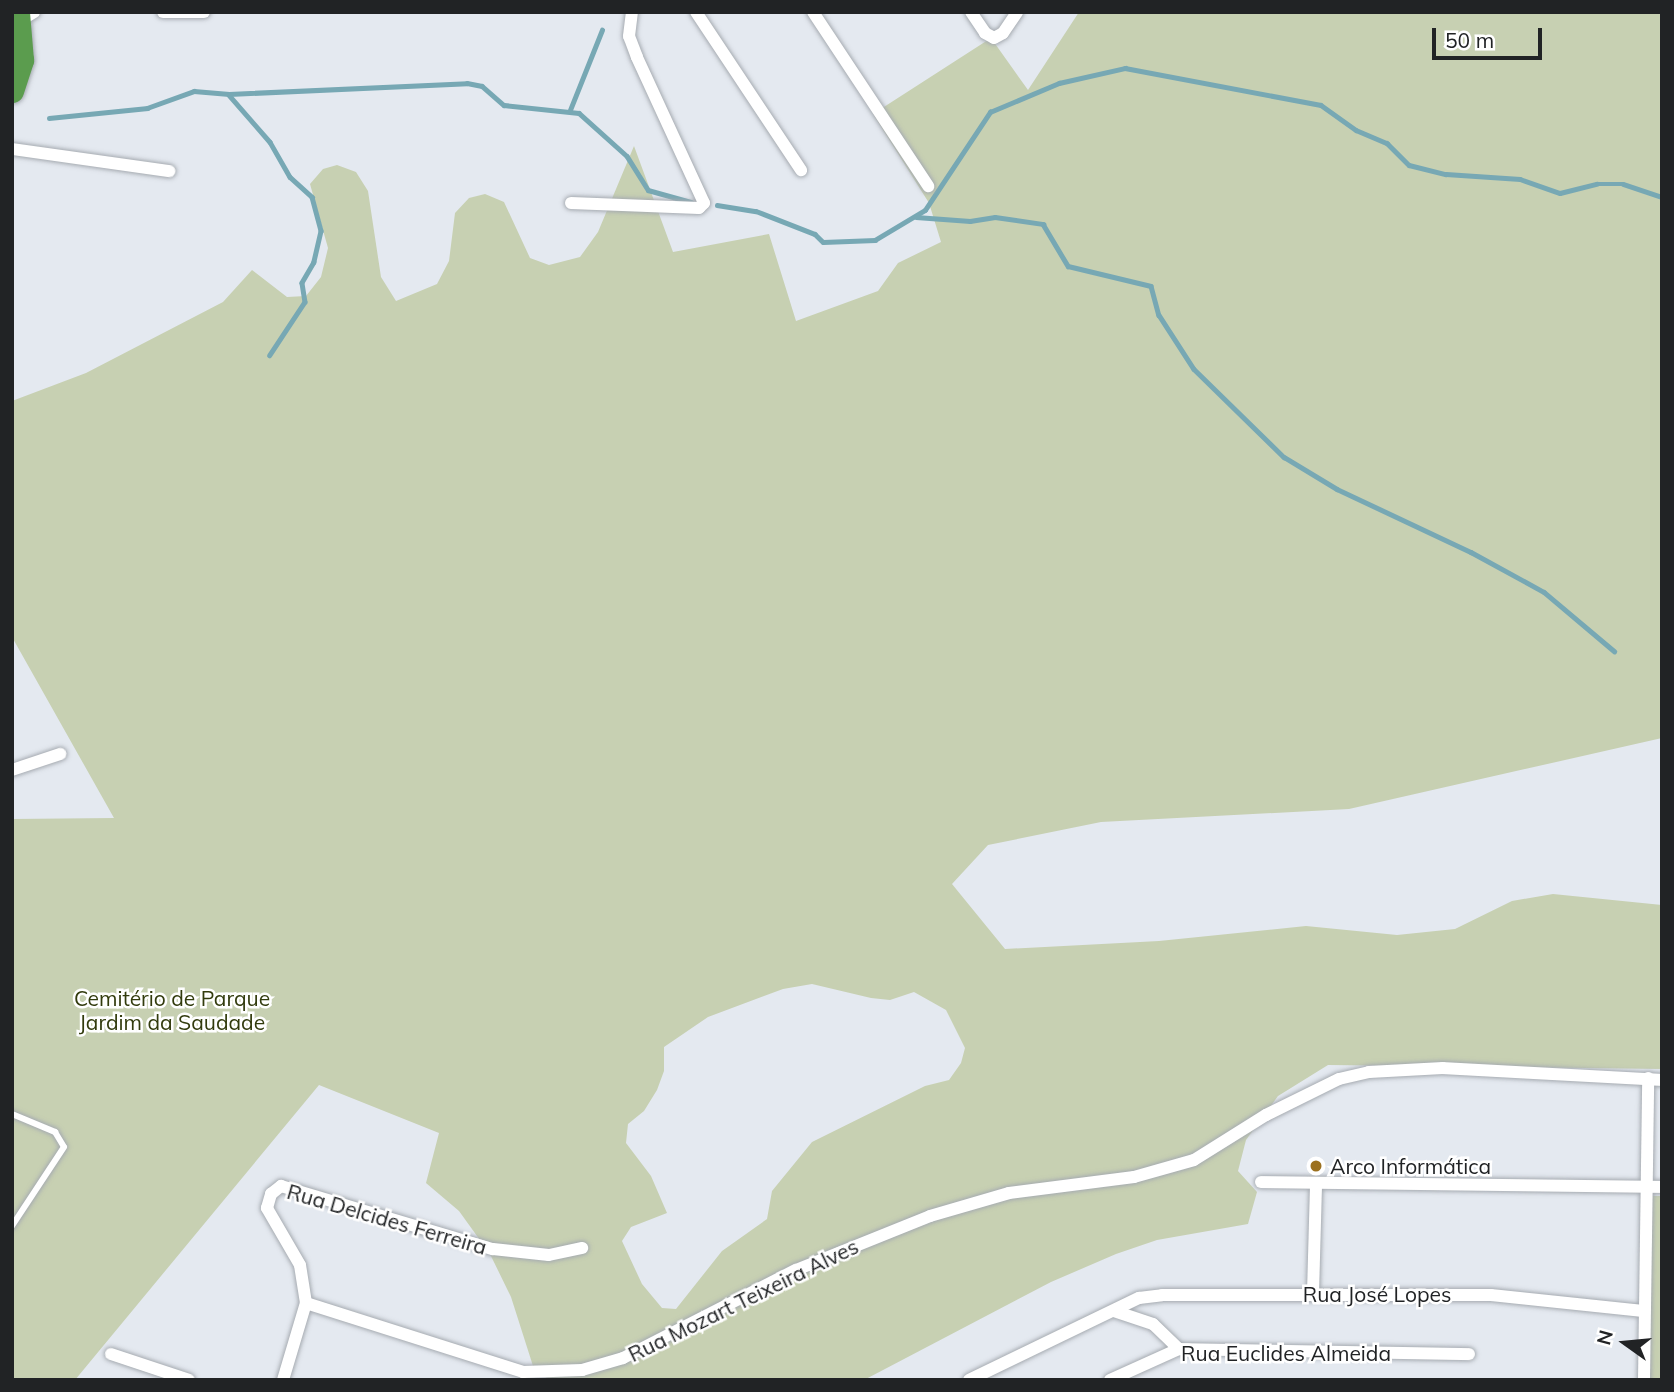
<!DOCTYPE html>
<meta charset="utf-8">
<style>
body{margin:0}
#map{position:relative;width:1674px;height:1392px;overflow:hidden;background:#e4e9f0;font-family:Mulish,sans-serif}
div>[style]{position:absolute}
.green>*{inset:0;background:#c7d0b2}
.stream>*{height:4.5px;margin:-2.25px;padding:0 2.25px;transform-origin:2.25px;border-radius:2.25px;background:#77a8b4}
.roads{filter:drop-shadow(0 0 2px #a6abb1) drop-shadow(0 0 2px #a6abb1)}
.lane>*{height:6px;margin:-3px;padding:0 3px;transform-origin:3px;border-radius:3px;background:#fff}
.street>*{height:12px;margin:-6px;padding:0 6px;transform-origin:6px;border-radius:6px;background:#fff}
.highway>*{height:23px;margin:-11.5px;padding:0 11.5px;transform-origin:11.5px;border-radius:11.5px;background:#5b9c4e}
.dots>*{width:19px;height:19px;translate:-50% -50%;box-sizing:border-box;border:4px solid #fff;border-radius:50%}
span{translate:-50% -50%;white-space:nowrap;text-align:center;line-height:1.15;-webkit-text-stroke:5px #fff;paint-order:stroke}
.park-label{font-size:21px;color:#323b0d}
.poi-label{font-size:21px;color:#212325}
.left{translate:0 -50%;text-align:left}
.street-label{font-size:21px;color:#212325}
.frame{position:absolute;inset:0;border:14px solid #212325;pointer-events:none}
.north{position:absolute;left:1590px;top:1308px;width:70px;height:70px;-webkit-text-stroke:5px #fff;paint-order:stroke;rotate:285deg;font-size:19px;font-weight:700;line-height:28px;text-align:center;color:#212325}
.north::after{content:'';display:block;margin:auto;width:24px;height:32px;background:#212325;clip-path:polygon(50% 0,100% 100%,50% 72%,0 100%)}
.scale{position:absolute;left:1432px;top:28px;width:110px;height:32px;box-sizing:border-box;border:4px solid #212325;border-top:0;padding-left:9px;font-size:21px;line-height:24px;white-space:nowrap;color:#212325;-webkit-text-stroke:5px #fff;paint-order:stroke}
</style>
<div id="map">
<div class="green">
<i style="clip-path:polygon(evenodd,1079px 12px,1662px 12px,1662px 738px,1349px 809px,1101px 822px,988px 845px,952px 884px,1005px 949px,1159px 941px,1306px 926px,1397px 935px,1455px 929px,1512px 901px,1553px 894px,1662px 905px,1662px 1069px,1328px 1065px,1278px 1096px,1246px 1140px,1238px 1171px,1257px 1192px,1248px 1224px,1157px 1240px,1116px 1254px,1051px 1282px,864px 1380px,549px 1380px,533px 1366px,511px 1297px,490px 1254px,459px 1211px,426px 1183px,439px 1133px,319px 1085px,75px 1380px,12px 1380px,12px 819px,114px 818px,12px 637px,12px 401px,86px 373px,223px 302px,252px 270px,287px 297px,306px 296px,321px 277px,328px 248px,310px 184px,323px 169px,337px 165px,356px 172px,368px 191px,381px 277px,396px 301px,437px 284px,449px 261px,455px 213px,469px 198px,485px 194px,504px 202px,530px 258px,549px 265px,580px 257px,598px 232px,634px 146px,673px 252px,769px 234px,796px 321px,878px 291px,898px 263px,941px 242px,929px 203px,873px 114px,991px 38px,1028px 90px,1079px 12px,812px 984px,871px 998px,890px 1000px,914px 992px,946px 1010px,965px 1048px,961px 1063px,949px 1080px,925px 1086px,812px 1142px,772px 1191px,767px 1219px,722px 1251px,676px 1309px,662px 1308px,642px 1284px,622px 1241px,631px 1227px,667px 1213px,651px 1176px,626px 1143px,628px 1124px,644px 1111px,657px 1090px,664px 1071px,664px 1047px,708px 1017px,783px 989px,812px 984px)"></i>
<i style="clip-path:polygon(1649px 1196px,1662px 1196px,1662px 1380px,1646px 1380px)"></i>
</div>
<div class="stream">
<i style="left:229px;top:95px;width:62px;rotate:48.9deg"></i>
<i style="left:270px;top:142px;width:40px;rotate:60.3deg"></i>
<i style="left:290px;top:177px;width:30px;rotate:42deg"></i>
<i style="left:312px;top:197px;width:35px;rotate:75deg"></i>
<i style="left:321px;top:231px;width:32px;rotate:103deg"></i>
<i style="left:314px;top:262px;width:24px;rotate:120deg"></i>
<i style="left:302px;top:283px;width:19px;rotate:81deg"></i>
<i style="left:305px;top:302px;width:64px;rotate:123.4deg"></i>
<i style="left:570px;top:110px;width:86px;rotate:-68.2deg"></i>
<i style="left:49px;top:118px;width:99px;rotate:-5.8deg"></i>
<i style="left:147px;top:108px;width:50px;rotate:-19.9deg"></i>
<i style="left:194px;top:91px;width:35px;rotate:5deg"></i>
<i style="left:229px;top:94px;width:238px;rotate:-2.6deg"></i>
<i style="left:467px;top:83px;width:15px;rotate:11deg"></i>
<i style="left:482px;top:86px;width:29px;rotate:41deg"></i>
<i style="left:504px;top:105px;width:75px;rotate:6.1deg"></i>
<i style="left:579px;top:113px;width:64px;rotate:41.9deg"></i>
<i style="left:627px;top:156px;width:40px;rotate:58deg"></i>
<i style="left:648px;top:190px;width:45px;rotate:15.6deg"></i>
<i style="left:717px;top:205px;width:39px;rotate:9deg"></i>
<i style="left:756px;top:211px;width:63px;rotate:21.3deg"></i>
<i style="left:815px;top:234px;width:11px;rotate:45deg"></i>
<i style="left:823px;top:242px;width:52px;rotate:-2.2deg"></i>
<i style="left:875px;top:240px;width:58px;rotate:-31deg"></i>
<i style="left:925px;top:210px;width:118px;rotate:-56.4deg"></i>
<i style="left:990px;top:112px;width:75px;rotate:-22.8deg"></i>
<i style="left:1059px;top:83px;width:68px;rotate:-12.8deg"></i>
<i style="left:1125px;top:68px;width:199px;rotate:10.7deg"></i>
<i style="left:1321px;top:105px;width:43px;rotate:35.5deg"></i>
<i style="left:1356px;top:130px;width:34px;rotate:23deg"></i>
<i style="left:1387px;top:143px;width:31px;rotate:45deg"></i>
<i style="left:1409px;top:165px;width:38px;rotate:14deg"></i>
<i style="left:1446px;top:174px;width:74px;rotate:3.9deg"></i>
<i style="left:1520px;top:179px;width:42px;rotate:19.3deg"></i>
<i style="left:1560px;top:193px;width:38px;rotate:-14deg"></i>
<i style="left:1597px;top:184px;width:26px"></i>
<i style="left:1623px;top:184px;width:41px;rotate:18.4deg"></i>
<i style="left:916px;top:217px;width:54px;rotate:4.2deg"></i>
<i style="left:970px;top:221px;width:25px;rotate:-9deg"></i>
<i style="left:995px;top:217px;width:49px;rotate:8.3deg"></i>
<i style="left:1043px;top:224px;width:49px;rotate:59.2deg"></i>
<i style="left:1068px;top:266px;width:85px;rotate:13.5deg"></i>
<i style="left:1151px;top:286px;width:30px;rotate:75deg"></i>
<i style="left:1159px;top:315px;width:64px;rotate:57.1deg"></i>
<i style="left:1194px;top:369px;width:126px;rotate:44.4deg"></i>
<i style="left:1284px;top:457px;width:62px;rotate:31.1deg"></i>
<i style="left:1337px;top:489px;width:148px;rotate:25.2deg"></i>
<i style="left:1471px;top:552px;width:83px;rotate:28.7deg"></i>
<i style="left:1544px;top:592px;width:92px;rotate:40.1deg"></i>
</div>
<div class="roads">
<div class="lane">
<i style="left:12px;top:1114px;width:47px;rotate:22.7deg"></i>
<i style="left:55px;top:1132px;width:17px;rotate:59deg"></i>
<i style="left:64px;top:1147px;width:95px;rotate:123.4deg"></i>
</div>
<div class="street">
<i style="left:163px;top:12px;width:41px"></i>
<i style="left:696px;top:12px;width:190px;rotate:56.4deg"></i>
<i style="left:813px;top:12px;width:209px;rotate:56.5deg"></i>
<i style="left:971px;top:12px;width:25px;rotate:56deg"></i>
<i style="left:985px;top:33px;width:10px;rotate:29deg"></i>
<i style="left:994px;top:38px;width:10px;rotate:-29deg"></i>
<i style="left:1003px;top:33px;width:25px;rotate:-56deg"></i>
<i style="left:16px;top:23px;width:21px;rotate:-31deg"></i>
<i style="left:12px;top:149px;width:159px;rotate:8deg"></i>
<i style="left:571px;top:203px;width:128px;rotate:2.2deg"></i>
<i style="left:699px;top:208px;width:7px;rotate:-45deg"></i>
<i style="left:704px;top:203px;width:161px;rotate:-114.7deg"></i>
<i style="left:637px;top:57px;width:22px;rotate:-111deg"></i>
<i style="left:629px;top:36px;width:24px;rotate:-83deg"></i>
<i style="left:12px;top:770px;width:51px;rotate:-18.4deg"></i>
<i style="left:1261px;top:1182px;width:401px;rotate:0.7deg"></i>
<i style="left:1313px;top:1293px;width:110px;rotate:-88.4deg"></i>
<i style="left:306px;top:1303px;width:228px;rotate:17.6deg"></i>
<i style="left:523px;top:1372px;width:59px;rotate:-1.9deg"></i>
<i style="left:582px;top:1370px;width:43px;rotate:-16.3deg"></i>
<i style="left:623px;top:1358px;width:194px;rotate:-27deg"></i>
<i style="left:796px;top:1270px;width:144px;rotate:-21.9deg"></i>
<i style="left:930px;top:1216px;width:82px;rotate:-16.2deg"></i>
<i style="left:1009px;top:1193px;width:126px;rotate:-7.3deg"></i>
<i style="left:1134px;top:1177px;width:62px;rotate:-15.8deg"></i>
<i style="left:1194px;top:1160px;width:85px;rotate:-32deg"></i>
<i style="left:1266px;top:1115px;width:81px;rotate:-26.3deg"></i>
<i style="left:1339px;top:1079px;width:31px;rotate:-13deg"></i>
<i style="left:1369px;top:1072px;width:74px;rotate:-3.1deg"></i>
<i style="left:1443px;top:1068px;width:219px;rotate:3.1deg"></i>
<i style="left:1114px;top:1311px;width:41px;rotate:18.4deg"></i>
<i style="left:1153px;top:1324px;width:36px;rotate:44deg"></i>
<i style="left:111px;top:1354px;width:82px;rotate:18.4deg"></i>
<i style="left:283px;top:1380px;width:80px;rotate:-73.4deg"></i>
<i style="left:306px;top:1303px;width:38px;rotate:-99deg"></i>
<i style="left:300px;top:1265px;width:66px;rotate:-120.1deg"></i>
<i style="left:267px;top:1208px;width:15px;rotate:-74deg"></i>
<i style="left:271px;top:1194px;width:13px;rotate:-39deg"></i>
<i style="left:281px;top:1186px;width:221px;rotate:16.6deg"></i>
<i style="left:493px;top:1249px;width:56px;rotate:6.1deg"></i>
<i style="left:549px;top:1255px;width:34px;rotate:-12deg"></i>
<i style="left:969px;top:1380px;width:189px;rotate:-25.8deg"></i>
<i style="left:1139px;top:1298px;width:23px;rotate:-7deg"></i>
<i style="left:1162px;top:1295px;width:329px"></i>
<i style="left:1491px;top:1295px;width:153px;rotate:6deg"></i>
<i style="left:1110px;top:1380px;width:76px;rotate:-24.2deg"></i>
<i style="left:1179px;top:1349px;width:290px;rotate:1deg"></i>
<i style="left:1644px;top:1380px;width:302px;rotate:-89.2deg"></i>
</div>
<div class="highway">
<i style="left:12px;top:91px;width:33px;rotate:-72deg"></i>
<i style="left:22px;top:60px;width:48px;rotate:-94.8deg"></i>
</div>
</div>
<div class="dots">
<i style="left:1316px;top:1166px;background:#9b701f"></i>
</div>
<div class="park-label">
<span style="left:172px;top:1010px">Cemitério de Parque<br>Jardim da Saudade</span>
</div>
<div class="poi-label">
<span class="left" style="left:1330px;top:1166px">Arco Informática</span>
</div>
<div class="street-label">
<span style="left:387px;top:1219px;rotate:16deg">Rua Delcides Ferreira</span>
<span style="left:1377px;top:1294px">Rua José Lopes</span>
<span style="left:743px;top:1300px;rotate:-26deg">Rua Mozart Teixeira Alves</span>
<span style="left:1286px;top:1353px">Rua Euclides Almeida</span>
</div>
<div class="frame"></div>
<div class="north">N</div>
<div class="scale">50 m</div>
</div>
